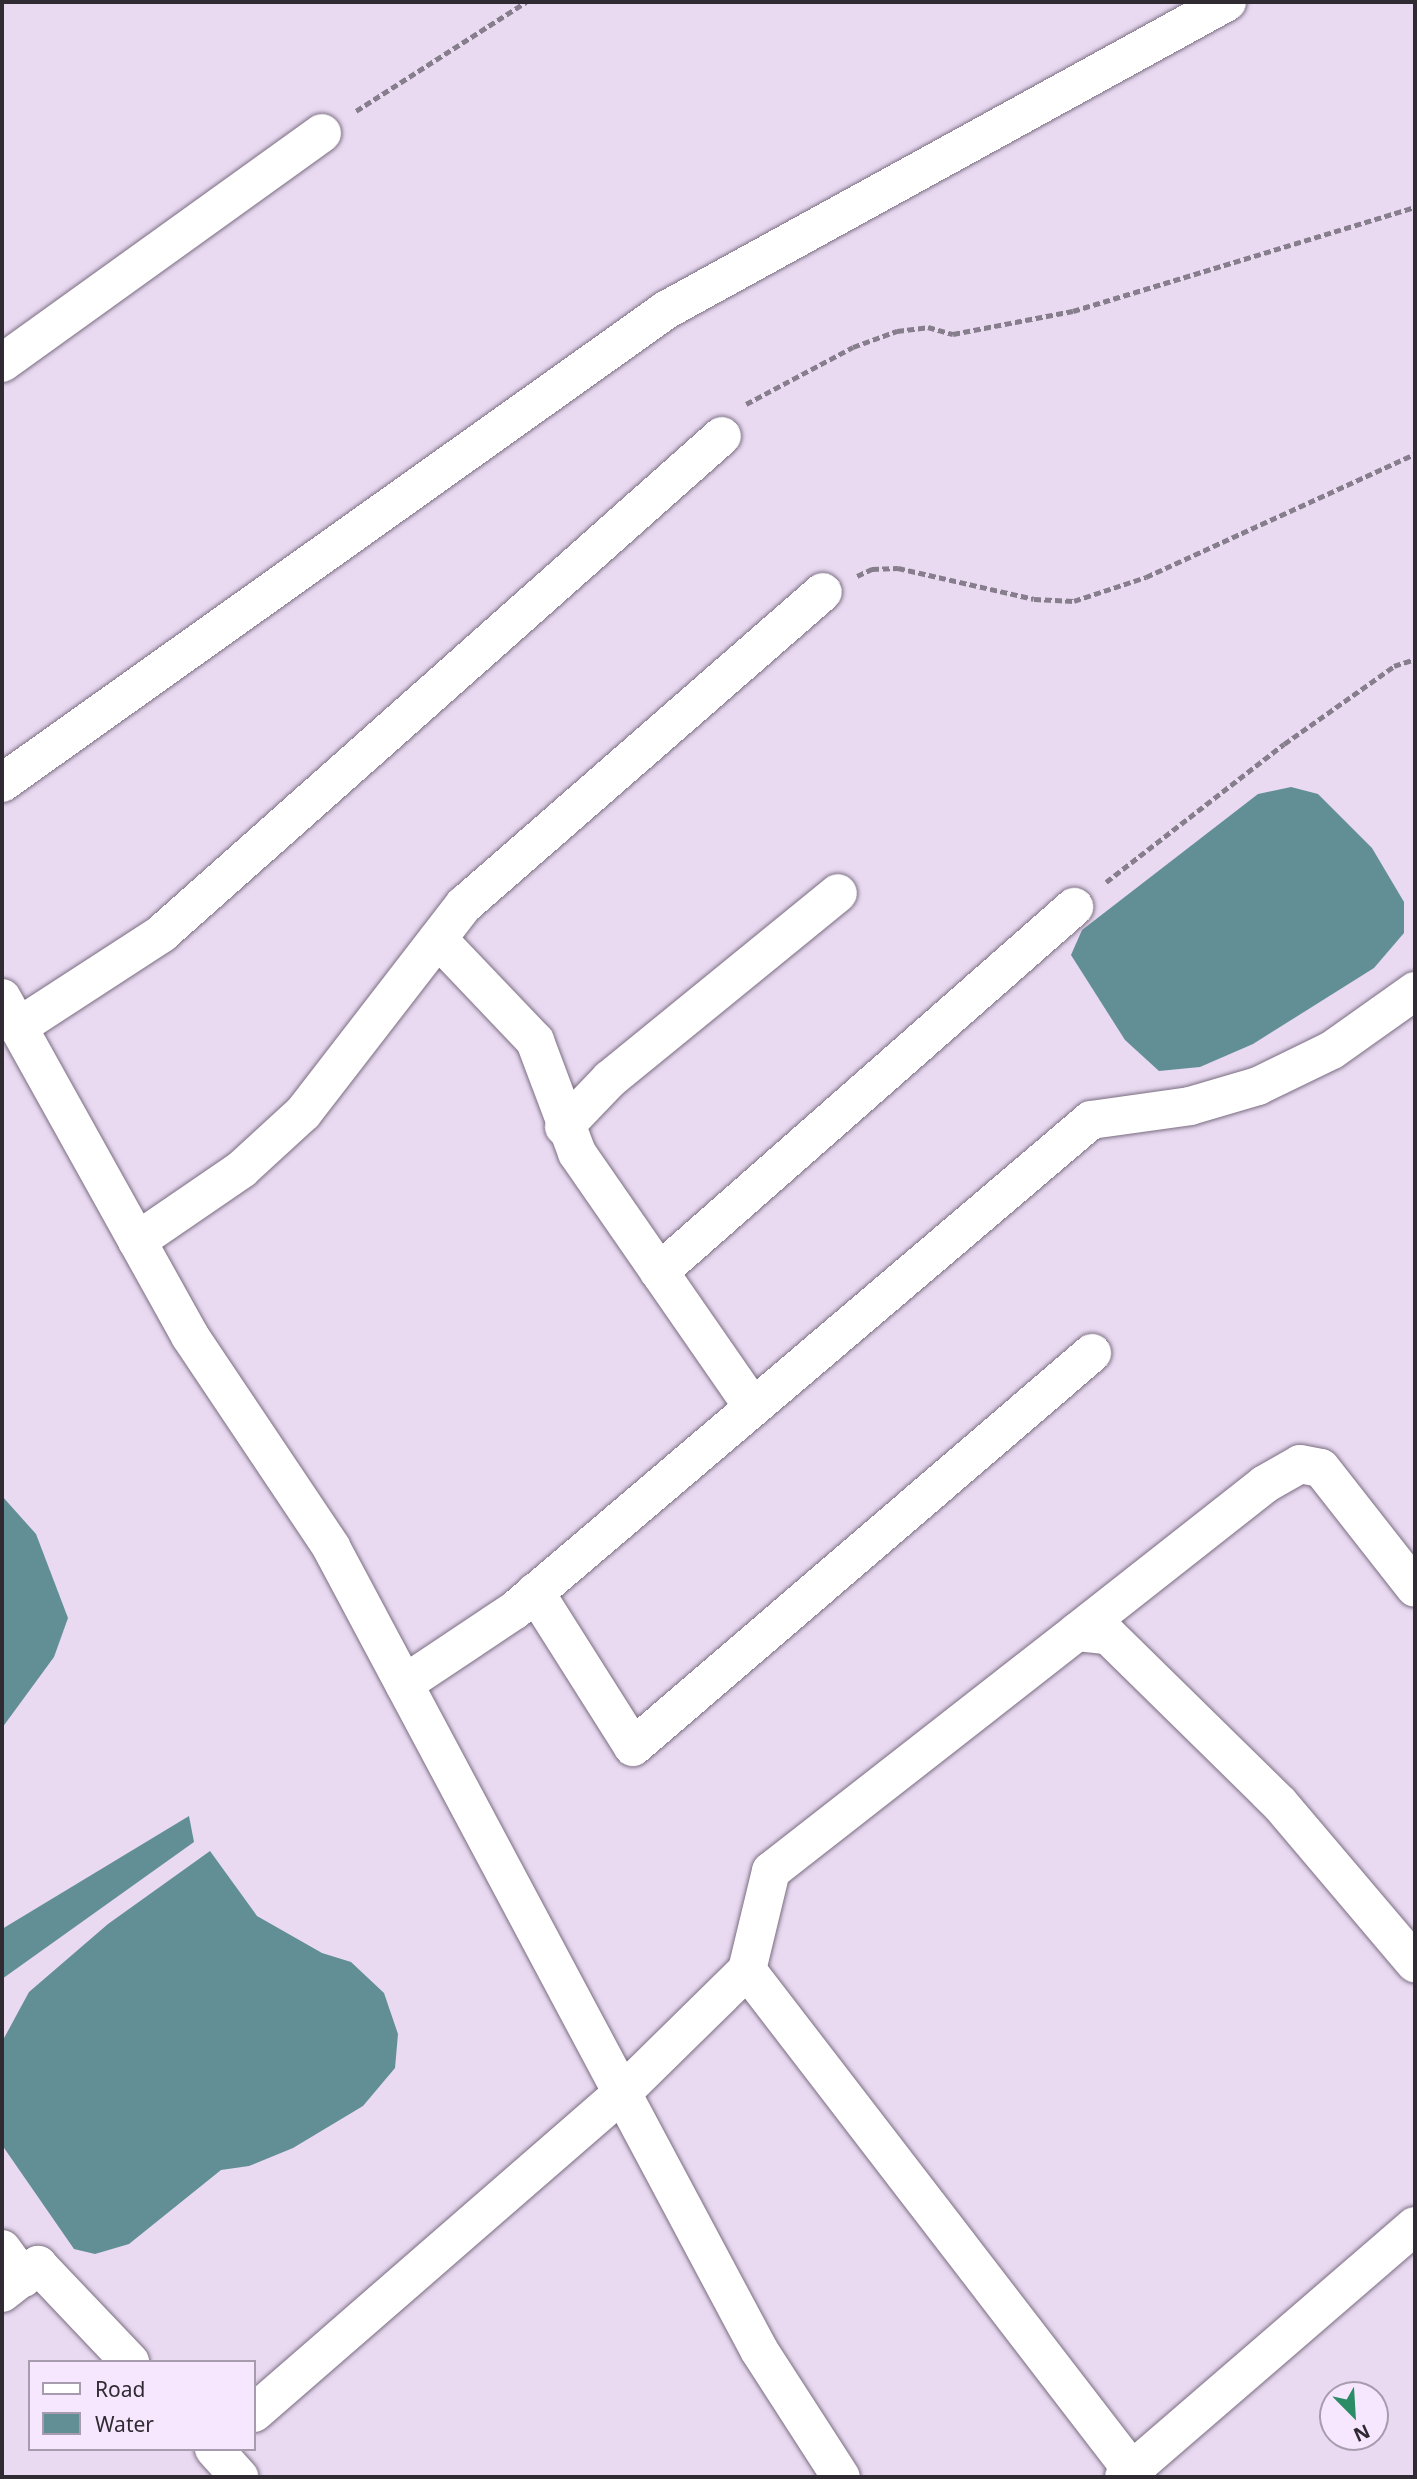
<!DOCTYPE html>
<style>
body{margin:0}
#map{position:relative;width:1417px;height:2479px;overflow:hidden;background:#e9daf1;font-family:"Noto Sans",sans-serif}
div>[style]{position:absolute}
.water>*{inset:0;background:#628f96}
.path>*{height:4.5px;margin-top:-2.25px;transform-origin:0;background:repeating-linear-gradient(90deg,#877e8d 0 7px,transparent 0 10.5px)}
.roads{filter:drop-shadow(0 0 2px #7a6d81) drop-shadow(0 0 2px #7a6d81)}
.minor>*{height:38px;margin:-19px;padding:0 19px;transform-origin:19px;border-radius:19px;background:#fff}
span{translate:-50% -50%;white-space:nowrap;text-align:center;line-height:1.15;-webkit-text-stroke:6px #f6e7fe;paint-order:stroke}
.frame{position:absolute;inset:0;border:4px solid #302b33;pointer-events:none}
.legend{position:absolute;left:28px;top:2360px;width:228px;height:91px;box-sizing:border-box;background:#f6e7fe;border:2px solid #a79cad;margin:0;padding:9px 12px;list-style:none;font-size:21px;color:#302b33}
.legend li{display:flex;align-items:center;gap:14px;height:35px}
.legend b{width:35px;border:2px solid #a79cad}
.north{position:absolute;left:1319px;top:2381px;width:70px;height:70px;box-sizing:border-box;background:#f6e7fe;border:2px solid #a79cad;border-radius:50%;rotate:156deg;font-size:19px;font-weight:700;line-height:28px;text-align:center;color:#302b33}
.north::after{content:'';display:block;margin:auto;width:24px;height:32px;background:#2b8c65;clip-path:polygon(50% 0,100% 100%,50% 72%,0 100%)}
</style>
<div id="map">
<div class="water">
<i style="clip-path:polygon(1291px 787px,1318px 794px,1372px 848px,1404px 902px,1404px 933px,1374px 968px,1253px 1044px,1200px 1067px,1159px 1071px,1125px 1040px,1071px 955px,1082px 930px,1258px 794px)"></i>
<i style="clip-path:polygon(2px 1496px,36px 1534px,68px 1618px,54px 1657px,2px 1728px)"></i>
<i style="clip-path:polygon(189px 1816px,194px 1842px,2px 1979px,2px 1929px)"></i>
<i style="clip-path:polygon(210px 1851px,257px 1916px,322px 1953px,351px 1962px,384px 1993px,398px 2034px,395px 2068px,363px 2106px,293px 2148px,249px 2166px,221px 2170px,129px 2244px,95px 2254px,74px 2249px,2px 2145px,3px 2040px,29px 1992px,108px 1924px)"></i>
</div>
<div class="path">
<i style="left:356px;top:111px;width:202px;rotate:-32.7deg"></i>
<i style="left:746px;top:404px;width:121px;rotate:-28deg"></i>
<i style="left:853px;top:347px;width:47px;rotate:-20deg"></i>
<i style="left:897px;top:331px;width:31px;rotate:-7deg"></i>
<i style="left:928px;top:327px;width:26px;rotate:16deg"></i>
<i style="left:953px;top:334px;width:122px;rotate:-10.9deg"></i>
<i style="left:1073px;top:311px;width:357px;rotate:-16.9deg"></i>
<i style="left:857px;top:576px;width:17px;rotate:-25deg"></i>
<i style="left:872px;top:569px;width:26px;rotate:-2deg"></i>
<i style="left:898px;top:568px;width:139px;rotate:12.8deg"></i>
<i style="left:1034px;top:599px;width:40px;rotate:2.9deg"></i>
<i style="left:1074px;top:601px;width:76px;rotate:-18.4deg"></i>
<i style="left:1146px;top:577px;width:296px;rotate:-24.6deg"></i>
<i style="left:1106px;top:882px;width:225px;rotate:-37.8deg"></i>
<i style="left:1284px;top:744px;width:135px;rotate:-35.3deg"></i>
<i style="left:1394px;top:666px;width:22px;rotate:-18deg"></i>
</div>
<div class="roads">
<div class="minor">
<i style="left:2px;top:363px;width:394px;rotate:-35.7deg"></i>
<i style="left:2px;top:783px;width:815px;rotate:-35.46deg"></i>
<i style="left:666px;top:310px;width:640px;rotate:-28.77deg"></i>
<i style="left:438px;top:939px;width:141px;rotate:46.4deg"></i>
<i style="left:535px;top:1041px;width:120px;rotate:69.4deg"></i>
<i style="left:577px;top:1153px;width:309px;rotate:55.3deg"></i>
<i style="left:2px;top:998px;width:387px;rotate:60.9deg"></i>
<i style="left:190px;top:1336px;width:254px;rotate:56.2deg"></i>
<i style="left:331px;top:1547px;width:910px;rotate:61.94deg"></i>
<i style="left:759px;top:2350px;width:151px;rotate:57.2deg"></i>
<i style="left:18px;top:1027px;width:171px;rotate:-33deg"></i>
<i style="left:161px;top:934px;width:750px;rotate:-41.6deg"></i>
<i style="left:564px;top:1127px;width:66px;rotate:-46.2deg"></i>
<i style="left:610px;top:1079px;width:294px;rotate:-39.2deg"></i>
<i style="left:137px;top:1241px;width:127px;rotate:-34.4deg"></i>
<i style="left:242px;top:1169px;width:83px;rotate:-42.6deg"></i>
<i style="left:303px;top:1113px;width:263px;rotate:-52.3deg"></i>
<i style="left:464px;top:905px;width:476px;rotate:-41.1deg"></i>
<i style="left:659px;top:1272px;width:553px;rotate:-41.33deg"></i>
<i style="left:535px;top:1592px;width:183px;rotate:57.7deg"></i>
<i style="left:633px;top:1747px;width:605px;rotate:-40.64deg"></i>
<i style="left:1077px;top:1632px;width:239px;rotate:-38.2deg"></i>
<i style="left:1265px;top:1484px;width:40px;rotate:-29.7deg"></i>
<i style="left:1300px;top:1464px;width:21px;rotate:11deg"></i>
<i style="left:1321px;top:1468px;width:152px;rotate:51.9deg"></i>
<i style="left:404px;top:1684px;width:133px;rotate:-33.7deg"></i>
<i style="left:515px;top:1610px;width:756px;rotate:-40.39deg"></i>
<i style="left:1091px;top:1120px;width:100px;rotate:-8deg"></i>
<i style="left:1190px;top:1106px;width:71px;rotate:-16.4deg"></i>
<i style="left:1258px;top:1086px;width:82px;rotate:-25.9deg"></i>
<i style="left:1332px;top:1050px;width:102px;rotate:-35.4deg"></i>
<i style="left:747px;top:1970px;width:102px;rotate:-76.4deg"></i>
<i style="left:771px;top:1871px;width:388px;rotate:-38deg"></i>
<i style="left:1077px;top:1632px;width:31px;rotate:6deg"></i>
<i style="left:1108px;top:1635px;width:241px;rotate:44.5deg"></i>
<i style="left:1280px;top:1804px;width:209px;rotate:49.7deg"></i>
<i style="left:2px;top:2249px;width:36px;rotate:54deg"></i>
<i style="left:2px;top:2293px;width:46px;rotate:-37.9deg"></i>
<i style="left:38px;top:2265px;width:134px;rotate:46.5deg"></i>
<i style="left:254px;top:2413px;width:488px;rotate:-41deg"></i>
<i style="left:622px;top:2093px;width:175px;rotate:-44.5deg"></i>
<i style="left:747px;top:1970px;width:640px;rotate:52.43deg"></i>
<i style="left:214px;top:2449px;width:38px;rotate:48deg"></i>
<i style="left:1124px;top:2477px;width:384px;rotate:-40.8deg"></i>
</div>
</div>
<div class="frame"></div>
<ul class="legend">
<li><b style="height:9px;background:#fff"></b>Road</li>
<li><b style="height:19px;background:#628f96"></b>Water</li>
</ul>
<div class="north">N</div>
</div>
